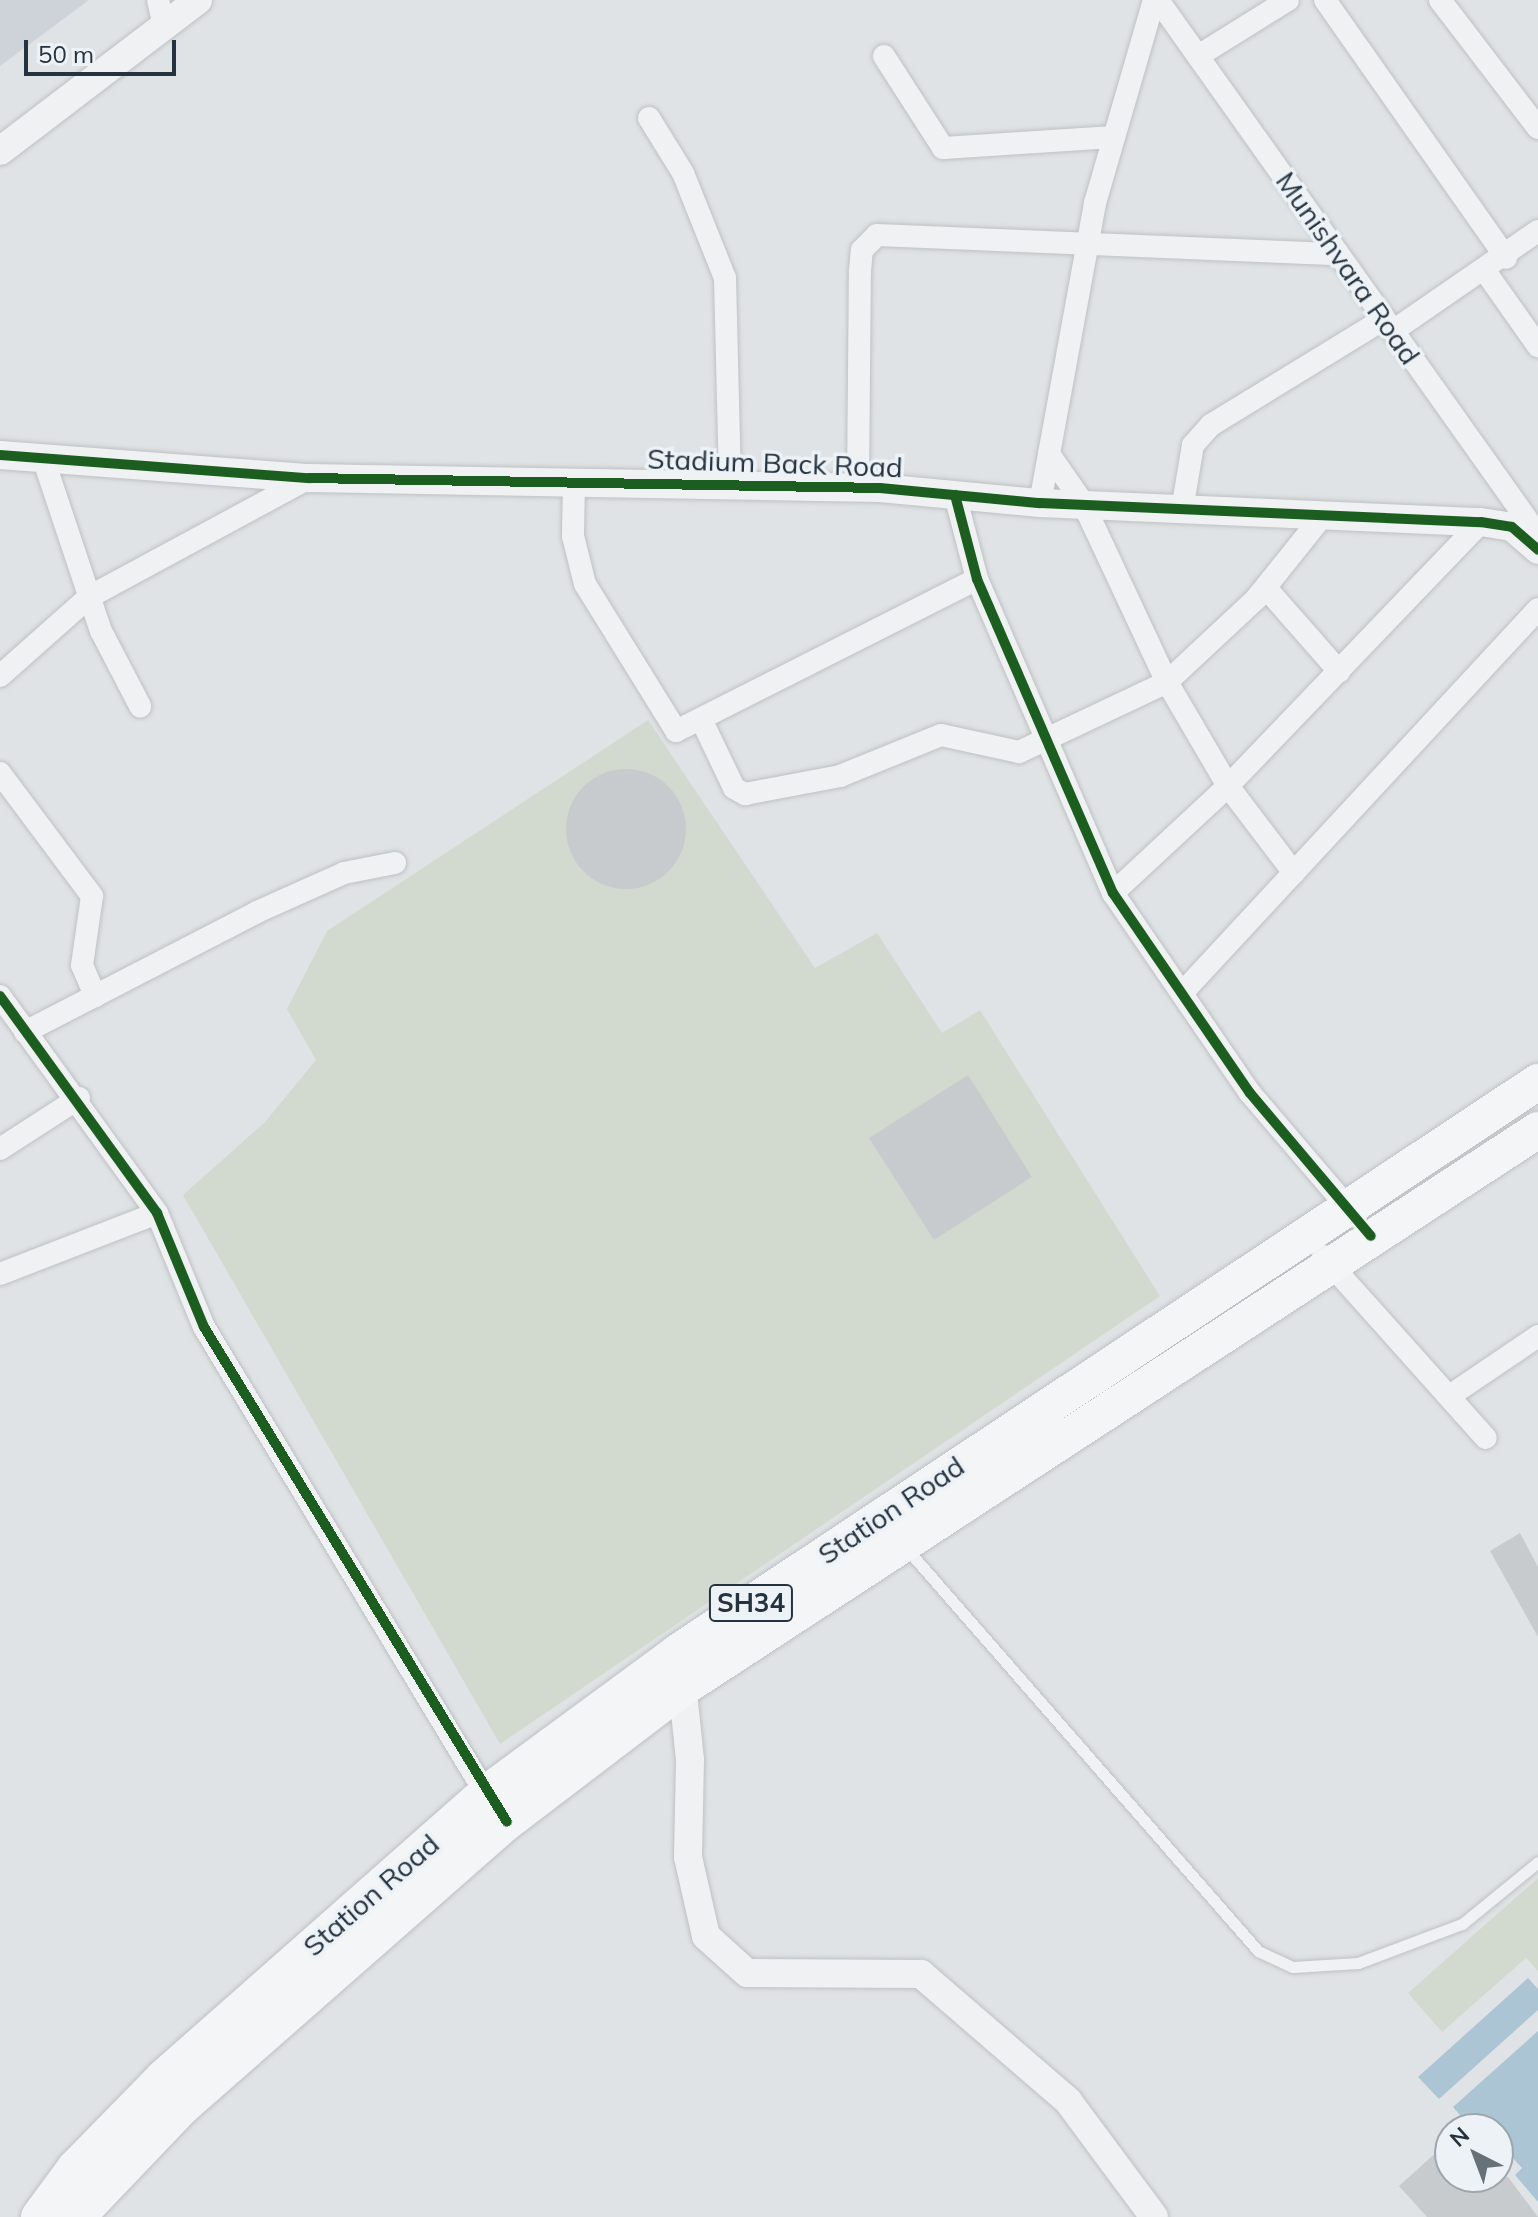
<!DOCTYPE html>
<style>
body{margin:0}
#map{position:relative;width:1538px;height:2217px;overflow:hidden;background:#e0e3e5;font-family:Mulish,sans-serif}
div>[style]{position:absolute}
.built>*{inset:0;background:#cdd3d9}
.green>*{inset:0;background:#d2dacf}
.water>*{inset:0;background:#abc5d4}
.building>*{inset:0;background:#c8cbcd}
.round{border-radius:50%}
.roads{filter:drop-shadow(0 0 2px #bec1c3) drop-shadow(0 0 2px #bec1c3)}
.service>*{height:11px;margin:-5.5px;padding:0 5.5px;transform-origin:5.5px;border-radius:5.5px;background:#eff1f2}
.minor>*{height:22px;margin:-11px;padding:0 11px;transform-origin:11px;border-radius:11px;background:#eff1f2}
.tertiary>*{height:28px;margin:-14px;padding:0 14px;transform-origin:14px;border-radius:14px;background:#eff1f2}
.primary>*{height:36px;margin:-18px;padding:0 18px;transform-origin:18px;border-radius:18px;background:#f4f5f6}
.cycleway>*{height:10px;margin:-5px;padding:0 5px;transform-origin:5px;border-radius:5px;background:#1b5e20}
span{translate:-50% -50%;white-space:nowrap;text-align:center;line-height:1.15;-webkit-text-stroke:7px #ecf2f6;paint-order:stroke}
.shield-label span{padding:2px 6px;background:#ecf2f6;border:2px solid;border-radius:6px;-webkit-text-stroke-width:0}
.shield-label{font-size:26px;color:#253340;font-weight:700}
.street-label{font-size:28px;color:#253340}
.north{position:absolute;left:1434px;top:2113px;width:80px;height:80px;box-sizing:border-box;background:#ecf2f6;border:2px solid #9ca6ad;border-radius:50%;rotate:318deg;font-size:22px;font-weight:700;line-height:32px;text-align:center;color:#253340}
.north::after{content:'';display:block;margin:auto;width:28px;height:36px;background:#66717a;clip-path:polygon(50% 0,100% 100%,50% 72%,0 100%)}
.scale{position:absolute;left:24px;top:40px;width:152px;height:36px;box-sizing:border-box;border:4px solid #253340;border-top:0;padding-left:10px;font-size:24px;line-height:28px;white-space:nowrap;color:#253340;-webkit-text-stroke:6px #ecf2f6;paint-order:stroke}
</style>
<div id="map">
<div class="built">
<i style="clip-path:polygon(0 0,89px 0,0 66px)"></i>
</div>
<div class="green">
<i style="clip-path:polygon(648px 720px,815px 968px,877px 933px,942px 1033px,980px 1010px,1160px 1296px,500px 1744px,183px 1195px,265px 1122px,316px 1060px,287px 1009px,327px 931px)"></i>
<i style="clip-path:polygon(1538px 1878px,1538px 1971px,1526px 1958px,1442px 2032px,1408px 1993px)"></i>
</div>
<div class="water">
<i style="clip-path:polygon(1528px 1978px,1538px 1989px,1538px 2010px,1439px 2099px,1418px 2077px)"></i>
<i style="clip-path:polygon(1538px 2031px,1538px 2202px,1515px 2175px,1522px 2168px,1511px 2156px,1503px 2163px,1498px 2158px,1498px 2129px,1472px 2129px,1453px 2107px)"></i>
</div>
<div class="building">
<i class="round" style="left:566px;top:769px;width:120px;height:120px"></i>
<i style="clip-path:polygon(968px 1075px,1032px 1177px,934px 1240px,869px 1138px)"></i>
<i style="clip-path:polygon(1520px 1533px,1538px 1567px,1538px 1637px,1490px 1551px)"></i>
<i style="clip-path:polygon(1450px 2140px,1450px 2177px,1508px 2177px,1538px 2217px,1427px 2217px,1399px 2186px)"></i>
</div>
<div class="roads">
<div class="service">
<i style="left:906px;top:1548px;width:535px;rotate:48.86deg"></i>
<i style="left:1258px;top:1951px;width:38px;rotate:25deg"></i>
<i style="left:1293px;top:1967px;width:65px;rotate:-3.5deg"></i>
<i style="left:1358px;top:1963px;width:111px;rotate:-20.6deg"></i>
<i style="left:1462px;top:1924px;width:98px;rotate:-39.2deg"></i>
</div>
<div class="minor">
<i style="left:158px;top:0;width:27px;rotate:77deg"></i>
<i style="left:1158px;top:0;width:656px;rotate:54.61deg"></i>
<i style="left:1325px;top:0;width:315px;rotate:54.9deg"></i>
<i style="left:1440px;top:0;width:161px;rotate:52.6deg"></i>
<i style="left:884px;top:56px;width:109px;rotate:57.3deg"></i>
<i style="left:943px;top:148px;width:171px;rotate:-3.7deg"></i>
<i style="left:1198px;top:56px;width:106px;rotate:-31.9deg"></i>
<i style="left:649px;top:118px;width:65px;rotate:58.3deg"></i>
<i style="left:683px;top:173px;width:113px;rotate:68.2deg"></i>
<i style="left:725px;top:278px;width:207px;rotate:88.6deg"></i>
<i style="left:1485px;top:271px;width:92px;rotate:54.8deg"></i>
<i style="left:1393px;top:331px;width:176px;rotate:-34.6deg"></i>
<i style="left:1049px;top:454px;width:60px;rotate:55.2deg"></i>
<i style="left:1083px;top:503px;width:198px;rotate:64.9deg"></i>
<i style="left:1167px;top:682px;width:121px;rotate:59.6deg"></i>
<i style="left:1228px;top:786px;width:109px;rotate:52.8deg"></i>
<i style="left:43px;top:458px;width:182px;rotate:71.5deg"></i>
<i style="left:101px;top:631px;width:85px;rotate:62.5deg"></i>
<i style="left:574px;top:482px;width:54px;rotate:91.1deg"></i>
<i style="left:573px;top:536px;width:49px;rotate:76deg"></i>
<i style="left:585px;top:584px;width:173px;rotate:58.2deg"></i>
<i style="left:676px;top:731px;width:337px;rotate:-26.8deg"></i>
<i style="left:858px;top:487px;width:216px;rotate:-89.5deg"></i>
<i style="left:860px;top:271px;width:21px;rotate:-85deg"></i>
<i style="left:862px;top:250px;width:21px;rotate:-45deg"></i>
<i style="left:877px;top:235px;width:461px;rotate:2.4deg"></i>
<i style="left:955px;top:495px;width:87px;rotate:75.3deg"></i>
<i style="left:977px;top:579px;width:342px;rotate:66.6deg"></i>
<i style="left:1113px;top:893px;width:242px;rotate:55.6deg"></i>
<i style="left:1250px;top:1093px;width:163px;rotate:49.5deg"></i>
<i style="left:1040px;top:503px;width:305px;rotate:-79.6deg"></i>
<i style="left:1095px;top:203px;width:211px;rotate:-73.8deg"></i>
<i style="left:1182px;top:510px;width:66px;rotate:-80.4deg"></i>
<i style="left:1193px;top:445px;width:27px;rotate:-48deg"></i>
<i style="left:1211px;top:425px;width:203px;rotate:-31.5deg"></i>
<i style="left:1266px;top:588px;width:111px;rotate:48.7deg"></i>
<i style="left:0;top:676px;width:119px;rotate:-41.6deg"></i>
<i style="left:89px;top:597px;width:250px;rotate:-28.4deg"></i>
<i style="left:701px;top:719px;width:76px;rotate:64.4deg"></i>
<i style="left:734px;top:788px;width:13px;rotate:29deg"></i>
<i style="left:745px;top:794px;width:97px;rotate:-10.7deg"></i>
<i style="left:840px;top:776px;width:109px;rotate:-22.1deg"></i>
<i style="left:941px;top:735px;width:80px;rotate:12.3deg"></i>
<i style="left:1019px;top:752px;width:164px;rotate:-25.3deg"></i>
<i style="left:1167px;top:682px;width:122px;rotate:-43deg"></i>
<i style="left:1256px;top:599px;width:102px;rotate:-51.3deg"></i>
<i style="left:0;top:773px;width:154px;rotate:53.2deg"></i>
<i style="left:92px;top:896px;width:70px;rotate:98.2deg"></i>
<i style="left:82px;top:965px;width:34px;rotate:67deg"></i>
<i style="left:1113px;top:893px;width:157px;rotate:-42.9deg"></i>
<i style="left:1228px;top:786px;width:366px;rotate:-46.2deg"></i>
<i style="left:1183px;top:992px;width:522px;rotate:-47.17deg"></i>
<i style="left:0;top:996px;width:268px;rotate:54.1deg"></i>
<i style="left:157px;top:1213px;width:123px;rotate:67.6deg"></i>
<i style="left:204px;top:1327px;width:555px;rotate:58.86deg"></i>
<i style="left:25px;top:1032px;width:261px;rotate:-27.3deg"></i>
<i style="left:257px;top:912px;width:95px;rotate:-24.1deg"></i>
<i style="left:344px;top:873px;width:52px;rotate:-11.1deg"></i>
<i style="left:0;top:1149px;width:94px;rotate:-32.8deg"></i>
<i style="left:1323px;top:1256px;width:244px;rotate:48.2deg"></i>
<i style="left:0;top:1274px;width:168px;rotate:-21.2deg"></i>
<i style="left:1451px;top:1395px;width:105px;rotate:-34.1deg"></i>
</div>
<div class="tertiary">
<i style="left:0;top:151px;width:249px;rotate:-37.3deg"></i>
<i style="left:0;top:455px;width:310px;rotate:4.3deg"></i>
<i style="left:309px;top:478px;width:571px;rotate:1deg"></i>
<i style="left:880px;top:488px;width:161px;rotate:5.4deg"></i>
<i style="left:1040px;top:503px;width:441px;rotate:2.5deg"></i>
<i style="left:1481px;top:522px;width:31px;rotate:9deg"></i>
<i style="left:1512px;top:527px;width:35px;rotate:41deg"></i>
<i style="left:681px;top:1673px;width:87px;rotate:84.1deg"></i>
<i style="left:690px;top:1760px;width:97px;rotate:91.2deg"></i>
<i style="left:688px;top:1857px;width:81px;rotate:77.2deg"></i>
<i style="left:706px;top:1936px;width:55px;rotate:42.1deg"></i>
<i style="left:747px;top:1973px;width:174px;rotate:0.3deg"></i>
<i style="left:921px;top:1974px;width:194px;rotate:40.8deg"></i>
<i style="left:1068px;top:2101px;width:144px;rotate:53.4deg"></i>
</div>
<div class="primary">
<i style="left:39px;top:2217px;width:61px;rotate:-53.7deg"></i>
<i style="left:75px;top:2168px;width:127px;rotate:-45.6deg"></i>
<i style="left:164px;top:2077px;width:428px;rotate:-41.4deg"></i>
<i style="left:485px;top:1794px;width:240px;rotate:-36.3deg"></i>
<i style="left:678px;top:1652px;width:1032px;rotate:-33.54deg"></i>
<i style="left:77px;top:2217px;width:151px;rotate:-46.3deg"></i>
<i style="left:181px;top:2108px;width:434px;rotate:-41.3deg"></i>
<i style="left:507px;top:1822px;width:221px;rotate:-37.3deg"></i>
<i style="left:683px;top:1688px;width:1021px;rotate:-33.13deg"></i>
</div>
</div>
<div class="cycleway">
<i style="left:0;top:455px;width:310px;rotate:4.3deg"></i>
<i style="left:309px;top:478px;width:571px;rotate:1deg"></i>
<i style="left:880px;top:488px;width:161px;rotate:5.4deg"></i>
<i style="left:1040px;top:503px;width:441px;rotate:2.5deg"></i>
<i style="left:1481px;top:522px;width:31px;rotate:9deg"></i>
<i style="left:1512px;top:527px;width:35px;rotate:41deg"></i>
<i style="left:955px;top:495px;width:87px;rotate:75.3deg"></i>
<i style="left:977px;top:579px;width:342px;rotate:66.6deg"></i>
<i style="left:1113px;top:893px;width:242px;rotate:55.6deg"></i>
<i style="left:1250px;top:1093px;width:187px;rotate:49.8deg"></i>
<i style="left:0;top:996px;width:268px;rotate:54.1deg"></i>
<i style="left:157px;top:1213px;width:123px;rotate:67.6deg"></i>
<i style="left:204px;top:1327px;width:580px;rotate:58.53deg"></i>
</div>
<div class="shield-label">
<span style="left:751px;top:1603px">SH34</span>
</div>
<div class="street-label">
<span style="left:1348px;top:268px;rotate:55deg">Munishvara Road</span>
<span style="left:775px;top:463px;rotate:2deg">Stadium Back Road</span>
<span style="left:891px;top:1510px;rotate:-34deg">Station Road</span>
<span style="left:371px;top:1895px;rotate:-41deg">Station Road</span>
</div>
<div class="north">N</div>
<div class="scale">50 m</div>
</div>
